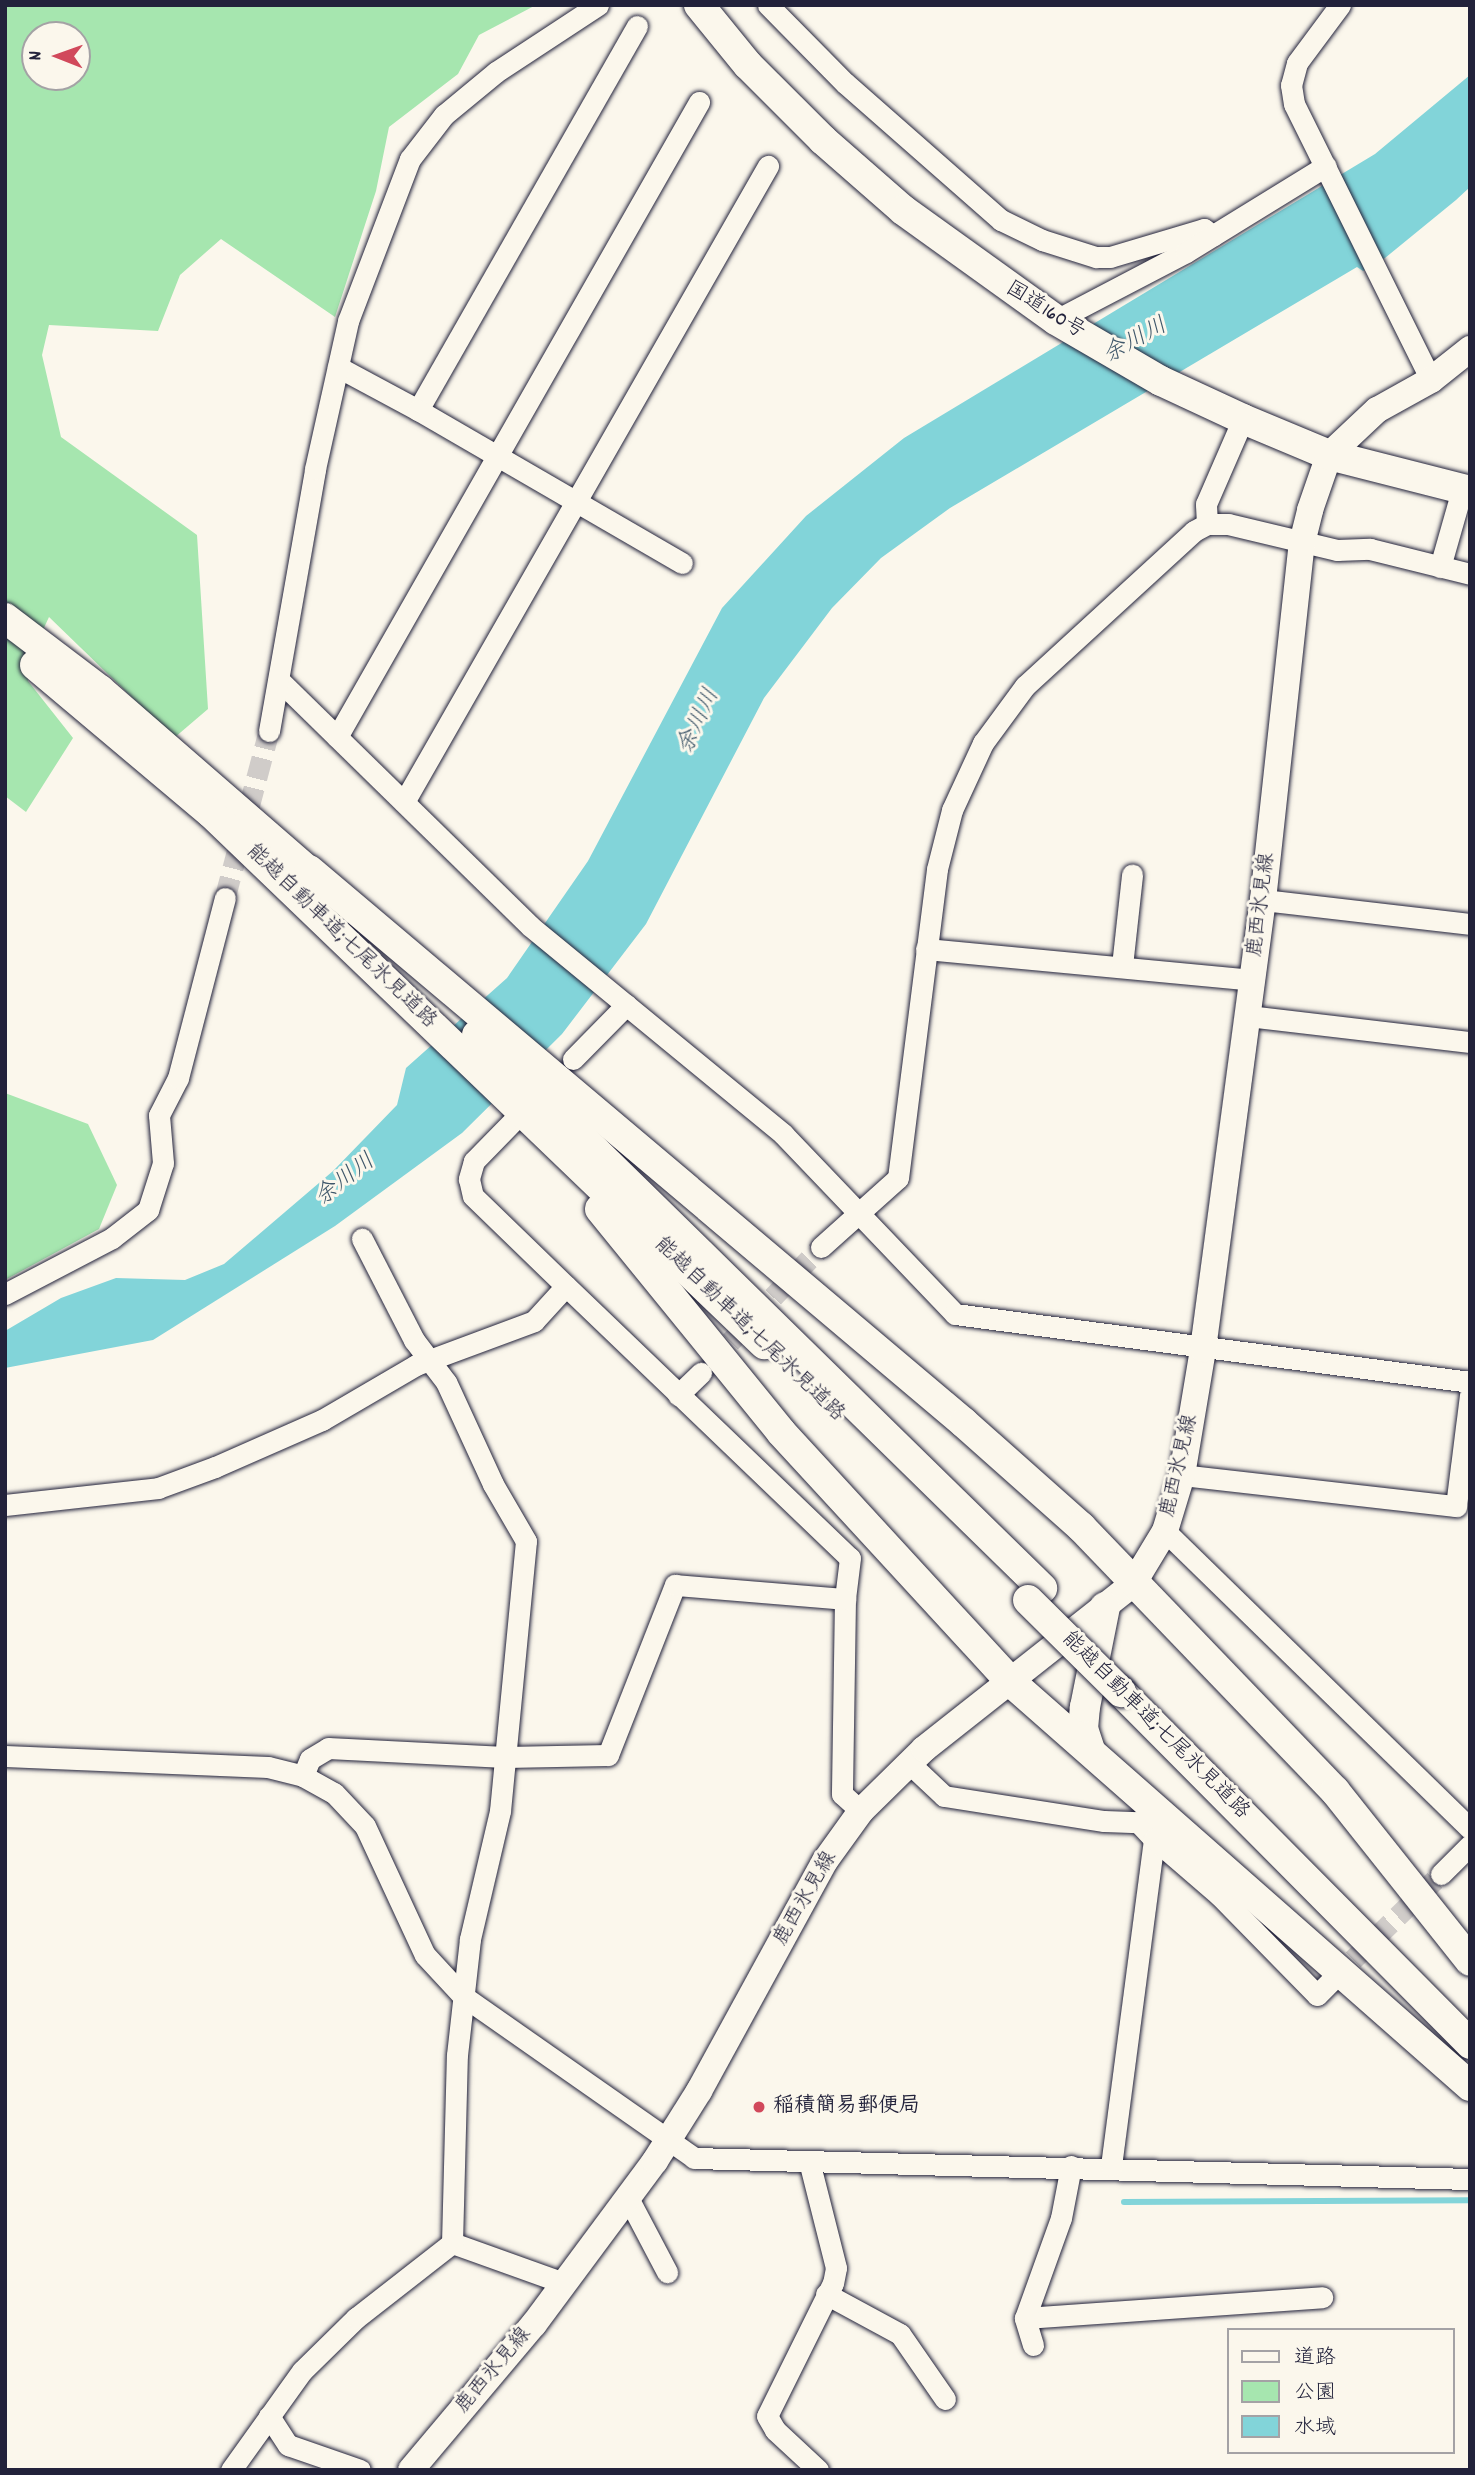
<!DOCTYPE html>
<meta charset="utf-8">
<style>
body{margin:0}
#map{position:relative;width:1475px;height:2475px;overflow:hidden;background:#fbf7ec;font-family:Dekko,"Klee One",sans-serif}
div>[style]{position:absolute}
.green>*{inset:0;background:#a6e6af}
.water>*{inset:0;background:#82d4d9}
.stream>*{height:6px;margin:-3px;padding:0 3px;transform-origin:3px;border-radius:3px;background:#82d4d9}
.minor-tunnel>*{height:21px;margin-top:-10.5px;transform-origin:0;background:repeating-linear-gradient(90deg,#d0ccc9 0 21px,transparent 0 31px)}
.roads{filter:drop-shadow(0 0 2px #22223b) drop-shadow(0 0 2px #22223b)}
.minor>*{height:21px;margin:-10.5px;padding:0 10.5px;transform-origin:10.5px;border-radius:10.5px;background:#fbf7ec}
.major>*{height:26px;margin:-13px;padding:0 13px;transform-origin:13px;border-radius:13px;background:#fbf7ec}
.highway>*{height:30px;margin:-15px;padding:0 15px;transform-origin:15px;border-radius:15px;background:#fbf7ec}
.bridges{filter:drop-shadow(0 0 2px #22223b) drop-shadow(0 0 2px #22223b)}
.highway-bridge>*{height:30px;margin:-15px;padding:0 15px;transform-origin:15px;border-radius:15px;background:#fbf7ec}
.dots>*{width:19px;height:19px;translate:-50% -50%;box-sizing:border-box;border:4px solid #fbf7ec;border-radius:50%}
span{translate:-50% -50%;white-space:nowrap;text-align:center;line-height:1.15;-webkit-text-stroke:6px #fbf7ec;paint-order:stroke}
.street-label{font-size:21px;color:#22223b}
.poi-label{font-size:21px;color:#22223b;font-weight:700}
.left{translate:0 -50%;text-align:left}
.water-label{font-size:23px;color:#3f576a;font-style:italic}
.frame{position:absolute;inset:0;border:7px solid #22223b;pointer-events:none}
.legend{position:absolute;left:1227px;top:2328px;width:228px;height:126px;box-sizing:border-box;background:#fbf7ec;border:2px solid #a4a2a5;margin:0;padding:9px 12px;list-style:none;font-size:21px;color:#22223b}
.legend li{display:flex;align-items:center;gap:14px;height:35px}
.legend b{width:35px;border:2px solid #a4a2a5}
.north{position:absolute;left:21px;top:21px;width:70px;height:70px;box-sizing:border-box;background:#fbf7ec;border:2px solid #a4a2a5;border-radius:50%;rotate:271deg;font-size:19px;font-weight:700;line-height:28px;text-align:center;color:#22223b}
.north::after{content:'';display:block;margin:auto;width:24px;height:32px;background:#d1495b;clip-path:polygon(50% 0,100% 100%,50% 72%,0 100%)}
</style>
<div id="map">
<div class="green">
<i style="clip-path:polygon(evenodd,5px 5px,536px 5px,479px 35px,458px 74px,389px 127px,376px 191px,335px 317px,221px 239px,180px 275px,158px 331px,49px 325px,42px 355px,61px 437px,197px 535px,208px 709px,174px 738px,49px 617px,29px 660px,28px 681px,73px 738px,26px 812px,5px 796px,5px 5px,35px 35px,77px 35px,77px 77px,35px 77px,35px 35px)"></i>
<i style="clip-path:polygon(5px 1093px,88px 1124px,117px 1185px,99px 1229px,5px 1280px)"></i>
</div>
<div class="water">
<i style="clip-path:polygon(1470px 75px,1470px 187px,1456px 200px,1385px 258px,1363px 271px,1357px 267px,950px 508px,881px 558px,832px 608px,764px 698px,646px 924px,562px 1034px,462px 1133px,335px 1226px,153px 1340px,5px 1368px,5px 1331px,61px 1298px,116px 1278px,185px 1280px,224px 1264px,333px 1171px,397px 1105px,406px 1068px,507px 978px,588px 861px,722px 608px,806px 516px,904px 438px,1375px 154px)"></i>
</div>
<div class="stream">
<i style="left:1124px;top:2202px;width:346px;rotate:-0.3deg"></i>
</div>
<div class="minor-tunnel">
<i style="left:225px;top:898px;width:173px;rotate:-75.2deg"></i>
<i style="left:709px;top:1364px;width:162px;rotate:-46.3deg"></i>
<i style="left:1331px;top:1981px;width:153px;rotate:-44.2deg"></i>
</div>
<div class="roads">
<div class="minor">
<i style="left:768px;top:5px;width:110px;rotate:45.4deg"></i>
<i style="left:845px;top:83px;width:208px;rotate:41.3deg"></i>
<i style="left:1001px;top:220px;width:46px;rotate:26deg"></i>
<i style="left:1042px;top:240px;width:57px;rotate:17.5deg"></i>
<i style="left:1096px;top:257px;width:14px"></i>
<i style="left:1110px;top:257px;width:98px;rotate:-16.6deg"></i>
<i style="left:1204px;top:229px;width:11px;rotate:38deg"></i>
<i style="left:1340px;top:5px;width:72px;rotate:126.6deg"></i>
<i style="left:1297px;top:63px;width:23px;rotate:105deg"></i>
<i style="left:1291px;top:85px;width:19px;rotate:81deg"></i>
<i style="left:1294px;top:104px;width:308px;rotate:63.6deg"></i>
<i style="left:1056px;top:320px;width:147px;rotate:-27.6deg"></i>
<i style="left:1186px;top:252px;width:164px;rotate:-31.6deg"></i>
<i style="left:338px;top:367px;width:91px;rotate:28.3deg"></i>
<i style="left:418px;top:410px;width:442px;rotate:-60.3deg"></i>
<i style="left:418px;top:410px;width:305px;rotate:30.1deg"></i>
<i style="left:1207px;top:524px;width:20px;rotate:-93deg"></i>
<i style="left:1206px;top:504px;width:93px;rotate:-66.5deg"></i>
<i style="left:1440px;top:567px;width:80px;rotate:-74.1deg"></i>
<i style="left:280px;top:681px;width:350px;rotate:44.4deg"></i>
<i style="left:530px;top:926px;width:328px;rotate:39.4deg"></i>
<i style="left:783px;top:1134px;width:249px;rotate:46.3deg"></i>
<i style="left:955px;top:1314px;width:519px;rotate:7.52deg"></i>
<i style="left:269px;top:731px;width:266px;rotate:-80deg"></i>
<i style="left:315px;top:469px;width:152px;rotate:-77.4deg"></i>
<i style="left:348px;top:321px;width:173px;rotate:-69.1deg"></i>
<i style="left:410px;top:159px;width:56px;rotate:-52.3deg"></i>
<i style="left:444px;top:115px;width:67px;rotate:-39.6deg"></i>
<i style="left:496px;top:72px;width:122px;rotate:-33.3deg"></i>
<i style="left:337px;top:737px;width:731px;rotate:-60.31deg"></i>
<i style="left:404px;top:802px;width:733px;rotate:-60.22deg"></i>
<i style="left:1263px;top:900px;width:208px;rotate:6.6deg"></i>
<i style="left:926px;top:949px;width:328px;rotate:5.4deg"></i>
<i style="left:1122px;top:966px;width:92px;rotate:-83.7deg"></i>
<i style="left:1248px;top:1016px;width:224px;rotate:6.7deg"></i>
<i style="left:573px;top:1059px;width:76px;rotate:-45.5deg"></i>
<i style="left:517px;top:1117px;width:62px;rotate:134.3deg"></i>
<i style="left:474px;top:1161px;width:19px;rotate:106deg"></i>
<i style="left:469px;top:1179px;width:17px;rotate:77deg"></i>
<i style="left:473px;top:1196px;width:129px;rotate:44.1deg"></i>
<i style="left:821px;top:1247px;width:103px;rotate:-41.9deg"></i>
<i style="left:898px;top:1178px;width:311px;rotate:-82.8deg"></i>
<i style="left:937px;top:869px;width:61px;rotate:-75.7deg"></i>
<i style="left:952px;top:810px;width:74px;rotate:-65.2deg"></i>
<i style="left:983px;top:743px;width:71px;rotate:-53.6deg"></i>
<i style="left:1025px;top:686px;width:229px;rotate:-42.5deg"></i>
<i style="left:1194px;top:531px;width:15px;rotate:-28deg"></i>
<i style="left:1207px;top:524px;width:21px"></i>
<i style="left:1228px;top:524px;width:112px;rotate:13.4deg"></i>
<i style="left:1337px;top:550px;width:33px;rotate:-2deg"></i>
<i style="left:1370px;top:549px;width:103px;rotate:14deg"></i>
<i style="left:5px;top:1294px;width:121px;rotate:-27.6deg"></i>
<i style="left:112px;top:1238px;width:46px;rotate:-37.9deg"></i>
<i style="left:148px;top:1210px;width:49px;rotate:-72.3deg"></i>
<i style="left:163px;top:1163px;width:48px;rotate:-94.8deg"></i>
<i style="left:159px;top:1115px;width:42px;rotate:-62.8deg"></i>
<i style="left:178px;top:1078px;width:186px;rotate:-75.4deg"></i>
<i style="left:678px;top:1395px;width:32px;rotate:-44deg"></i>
<i style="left:1182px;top:1475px;width:276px;rotate:6.5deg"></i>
<i style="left:1456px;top:1506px;width:112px;rotate:-82.8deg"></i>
<i style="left:5px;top:1505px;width:154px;rotate:-6.3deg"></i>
<i style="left:158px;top:1488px;width:61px;rotate:-20.2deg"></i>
<i style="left:215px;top:1467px;width:117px;rotate:-23.7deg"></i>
<i style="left:322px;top:1420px;width:109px;rotate:-30.3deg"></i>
<i style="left:416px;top:1365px;width:126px;rotate:-20.4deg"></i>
<i style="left:534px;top:1321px;width:47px;rotate:-47.6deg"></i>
<i style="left:566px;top:1286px;width:393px;rotate:43.8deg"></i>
<i style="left:850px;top:1558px;width:41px;rotate:97deg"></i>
<i style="left:845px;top:1599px;width:195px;rotate:90.9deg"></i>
<i style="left:842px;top:1794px;width:25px;rotate:42deg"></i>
<i style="left:1165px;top:1531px;width:426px;rotate:44.3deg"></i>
<i style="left:5px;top:1756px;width:263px;rotate:2.4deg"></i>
<i style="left:268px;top:1767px;width:36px;rotate:14deg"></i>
<i style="left:303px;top:1776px;width:35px;rotate:29deg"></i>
<i style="left:334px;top:1793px;width:45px;rotate:46.8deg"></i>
<i style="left:365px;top:1826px;width:142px;rotate:65.1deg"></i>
<i style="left:425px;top:1955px;width:56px;rotate:47.2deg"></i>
<i style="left:463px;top:1996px;width:282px;rotate:35deg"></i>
<i style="left:694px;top:2158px;width:776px;rotate:1.55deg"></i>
<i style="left:909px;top:1763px;width:48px;rotate:43.3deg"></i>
<i style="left:944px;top:1796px;width:162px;rotate:8.9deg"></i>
<i style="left:1104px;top:1821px;width:34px;rotate:2deg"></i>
<i style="left:1138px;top:1822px;width:23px;rotate:47deg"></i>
<i style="left:303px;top:1776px;width:18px;rotate:-68deg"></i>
<i style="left:310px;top:1759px;width:21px;rotate:-31deg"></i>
<i style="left:328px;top:1748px;width:177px;rotate:2.9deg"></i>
<i style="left:505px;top:1757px;width:103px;rotate:-1.1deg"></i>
<i style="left:608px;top:1755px;width:183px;rotate:-68.5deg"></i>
<i style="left:675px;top:1585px;width:171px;rotate:4.7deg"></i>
<i style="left:1441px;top:1874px;width:41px;rotate:-45deg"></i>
<i style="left:809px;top:2161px;width:110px;rotate:75.8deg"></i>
<i style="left:836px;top:2268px;width:15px;rotate:101deg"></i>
<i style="left:833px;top:2283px;width:148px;rotate:116.4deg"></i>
<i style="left:767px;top:2416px;width:16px;rotate:60deg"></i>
<i style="left:775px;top:2430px;width:59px;rotate:42.9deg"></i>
<i style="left:1111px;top:2166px;width:330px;rotate:-82.5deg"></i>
<i style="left:1154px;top:1839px;width:86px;rotate:40.7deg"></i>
<i style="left:1219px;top:1895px;width:140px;rotate:45.6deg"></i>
<i style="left:1317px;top:1995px;width:18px;rotate:-45deg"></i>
<i style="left:628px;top:2198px;width:84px;rotate:62.2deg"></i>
<i style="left:452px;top:2243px;width:119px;rotate:19.7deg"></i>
<i style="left:826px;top:2294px;width:84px;rotate:28.4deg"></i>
<i style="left:900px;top:2334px;width:79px;rotate:55.3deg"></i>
<i style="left:1025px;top:2318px;width:298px;rotate:-4deg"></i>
<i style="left:1033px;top:2345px;width:28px;rotate:-107deg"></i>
<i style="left:1025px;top:2318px;width:106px;rotate:-70.2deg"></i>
<i style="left:1061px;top:2218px;width:53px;rotate:-79.1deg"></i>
<i style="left:269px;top:2416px;width:35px;rotate:57deg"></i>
<i style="left:288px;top:2445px;width:76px;rotate:19.1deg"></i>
<i style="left:231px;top:2470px;width:122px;rotate:-54.4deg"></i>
<i style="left:302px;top:2371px;width:76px;rotate:-44.5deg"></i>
<i style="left:356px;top:2318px;width:122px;rotate:-38deg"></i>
<i style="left:452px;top:2243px;width:188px;rotate:-88.5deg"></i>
<i style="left:457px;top:2055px;width:117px;rotate:-83.6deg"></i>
<i style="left:470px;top:1939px;width:131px;rotate:-76.8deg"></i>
<i style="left:500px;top:1811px;width:271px;rotate:-84.5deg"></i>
<i style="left:526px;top:1541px;width:66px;rotate:-120.1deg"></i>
<i style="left:493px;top:1484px;width:112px;rotate:-114.7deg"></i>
<i style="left:446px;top:1382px;width:53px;rotate:-127.3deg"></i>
<i style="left:414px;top:1340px;width:114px;rotate:-117.2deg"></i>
</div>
<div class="major">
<i style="left:411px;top:2470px;width:191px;rotate:-49.9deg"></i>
<i style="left:534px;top:2324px;width:203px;rotate:-53.4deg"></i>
<i style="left:655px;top:2161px;width:83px;rotate:-57.8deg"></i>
<i style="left:699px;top:2091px;width:262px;rotate:-61.3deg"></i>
<i style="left:825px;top:1861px;width:62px;rotate:-54.2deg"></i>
<i style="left:861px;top:1811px;width:88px;rotate:-44.5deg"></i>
<i style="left:924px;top:1749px;width:266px;rotate:-38.3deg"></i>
<i style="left:1133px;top:1584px;width:62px;rotate:-58.9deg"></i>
<i style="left:1165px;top:1531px;width:59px;rotate:-73.1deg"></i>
<i style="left:1182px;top:1475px;width:128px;rotate:-80.5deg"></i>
<i style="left:1203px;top:1349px;width:453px;rotate:-82.4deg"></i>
<i style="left:1263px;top:900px;width:359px;rotate:-83.8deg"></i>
<i style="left:1302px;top:543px;width:34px;rotate:-76deg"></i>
<i style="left:1310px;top:510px;width:58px;rotate:-70.9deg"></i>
<i style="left:1329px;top:455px;width:66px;rotate:-43.2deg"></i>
<i style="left:1377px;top:410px;width:62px;rotate:-29.1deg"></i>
<i style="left:1431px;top:380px;width:50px;rotate:-38.5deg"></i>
</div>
<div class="highway">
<i style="left:699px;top:5px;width:77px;rotate:50.8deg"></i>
<i style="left:748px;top:65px;width:106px;rotate:45deg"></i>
<i style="left:823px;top:140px;width:106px;rotate:41.2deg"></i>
<i style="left:903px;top:210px;width:188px;rotate:35.7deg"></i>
<i style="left:1056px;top:320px;width:121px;rotate:30.2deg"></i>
<i style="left:1161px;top:381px;width:90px;rotate:24.9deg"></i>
<i style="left:1243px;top:419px;width:93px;rotate:22.7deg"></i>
<i style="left:1329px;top:455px;width:146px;rotate:14.3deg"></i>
<i style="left:5px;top:618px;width:119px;rotate:37.2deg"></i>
<i style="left:100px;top:690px;width:294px;rotate:41deg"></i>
<i style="left:35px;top:665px;width:230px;rotate:40.1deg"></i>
<i style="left:211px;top:813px;width:767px;rotate:43.84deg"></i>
<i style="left:309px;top:870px;width:857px;rotate:40.17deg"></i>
<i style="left:964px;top:1423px;width:157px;rotate:41.6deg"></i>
<i style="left:1081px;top:1527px;width:366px;rotate:46.1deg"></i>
<i style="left:1335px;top:1791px;width:217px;rotate:51.5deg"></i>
<i style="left:477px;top:1035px;width:791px;rotate:44.39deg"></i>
<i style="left:600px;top:1209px;width:287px;rotate:50.9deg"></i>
<i style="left:781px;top:1432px;width:341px;rotate:47.4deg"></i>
<i style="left:1012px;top:1683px;width:610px;rotate:41.34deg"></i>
<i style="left:1121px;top:1692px;width:496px;rotate:45.2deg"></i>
<i style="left:1090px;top:1750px;width:22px;rotate:-108deg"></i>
<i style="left:1083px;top:1729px;width:22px;rotate:-85deg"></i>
<i style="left:1085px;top:1707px;width:102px;rotate:-78.7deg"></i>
</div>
</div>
<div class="bridges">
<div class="highway-bridge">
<i style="left:1028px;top:1600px;width:131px;rotate:44.7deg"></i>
</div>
</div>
<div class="dots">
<i style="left:759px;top:2107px;background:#d1495b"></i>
</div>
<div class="street-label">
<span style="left:1045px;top:311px;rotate:32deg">国道160号</span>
<span style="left:1262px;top:905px;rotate:-83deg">鹿西氷見線</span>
<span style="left:341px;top:937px;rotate:44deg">能越自動車道;七尾氷見道路</span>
<span style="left:749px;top:1330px;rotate:44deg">能越自動車道;七尾氷見道路</span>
<span style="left:1180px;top:1466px;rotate:-77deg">鹿西氷見線</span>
<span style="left:1155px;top:1726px;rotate:45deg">能越自動車道;七尾氷見道路</span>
<span style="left:806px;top:1899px;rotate:-60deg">鹿西氷見線</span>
<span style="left:494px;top:2371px;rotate:-50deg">鹿西氷見線</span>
</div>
<div class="poi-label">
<span class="left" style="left:773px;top:2107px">稲積簡易郵便局</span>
</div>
<div class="water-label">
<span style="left:1136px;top:342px;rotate:-29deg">余川川</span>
<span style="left:700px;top:722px;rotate:-65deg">余川川</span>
<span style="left:346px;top:1181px;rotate:-38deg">余川川</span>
</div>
<div class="frame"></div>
<ul class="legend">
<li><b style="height:9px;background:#fbf7ec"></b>道路</li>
<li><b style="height:19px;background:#a6e6af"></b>公園</li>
<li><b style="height:19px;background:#82d4d9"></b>水域</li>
</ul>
<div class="north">N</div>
</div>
